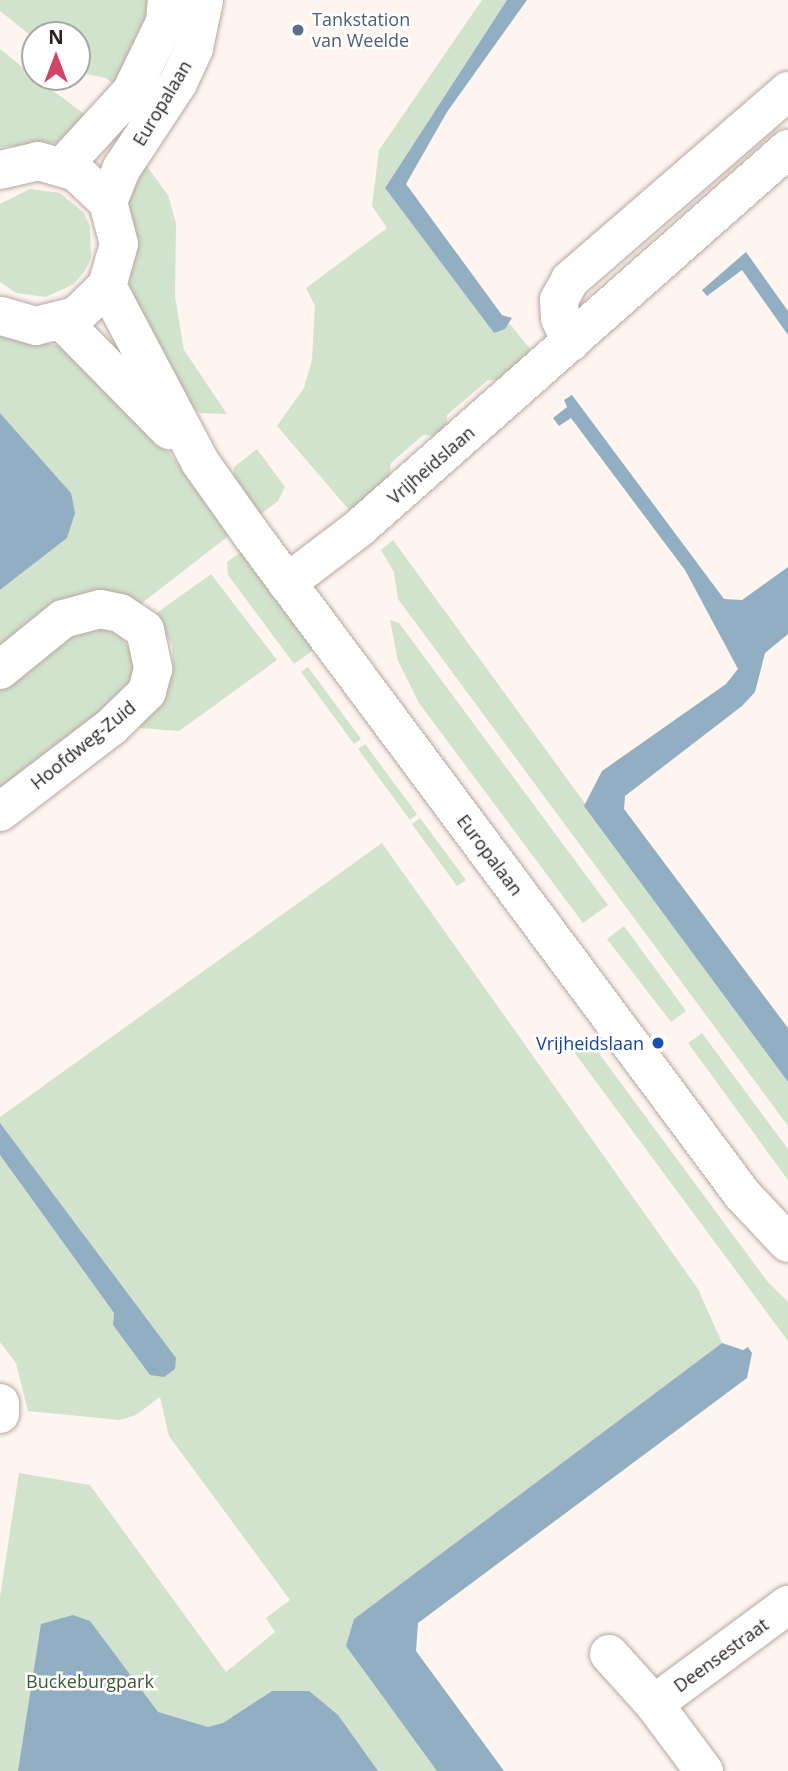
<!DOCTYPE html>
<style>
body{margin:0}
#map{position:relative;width:788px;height:1771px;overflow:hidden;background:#fef4f0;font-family:"Open Sans",sans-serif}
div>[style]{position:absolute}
.green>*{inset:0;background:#d1e3cc}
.water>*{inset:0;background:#91aec2}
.roads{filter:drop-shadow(0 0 2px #b6a7a0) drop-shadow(0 0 2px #b6a7a0)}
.street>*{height:38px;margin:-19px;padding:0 19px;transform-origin:19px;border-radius:19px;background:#fff}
.secondary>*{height:38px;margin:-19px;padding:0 19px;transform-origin:19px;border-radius:19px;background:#fff}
.dots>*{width:19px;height:19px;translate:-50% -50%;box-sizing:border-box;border:4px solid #fff;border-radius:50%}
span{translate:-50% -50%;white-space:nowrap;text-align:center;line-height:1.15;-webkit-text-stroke:5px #fff;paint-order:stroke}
.service-label{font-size:18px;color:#4e5e75}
.left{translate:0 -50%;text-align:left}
.street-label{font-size:18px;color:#292421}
.transit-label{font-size:18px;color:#164399}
.right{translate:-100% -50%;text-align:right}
.park-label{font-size:18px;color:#3a5a32}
.north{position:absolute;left:21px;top:21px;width:70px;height:70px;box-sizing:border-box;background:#fff;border:2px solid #a9a7a6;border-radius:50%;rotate:0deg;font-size:19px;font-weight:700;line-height:28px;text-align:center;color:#292421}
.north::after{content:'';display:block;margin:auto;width:24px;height:32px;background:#d44466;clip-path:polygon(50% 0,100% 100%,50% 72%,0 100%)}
</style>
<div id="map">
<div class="green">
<i style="clip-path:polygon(0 0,147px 0,145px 20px,118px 88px,106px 78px,77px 72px,77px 35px,35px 35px,35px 39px,0 11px)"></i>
<i style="clip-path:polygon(482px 0,507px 0,385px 188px,494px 333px,510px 324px,535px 355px,504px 380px,488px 380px,447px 415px,447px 430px,437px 436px,423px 435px,391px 463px,389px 478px,350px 511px,277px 426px,304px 388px,312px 360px,315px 306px,306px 288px,387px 228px,372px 206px,379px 150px)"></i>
<i style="clip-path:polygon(0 49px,35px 77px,92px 120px,56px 143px,0 147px)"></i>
<i style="clip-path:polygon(140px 157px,168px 195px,176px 223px,175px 297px,184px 350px,227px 414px,200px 413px,178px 396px,130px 295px,128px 189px)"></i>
<i style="clip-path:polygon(30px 189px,60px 193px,84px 213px,90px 227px,91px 258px,84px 272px,74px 284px,46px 297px,16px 293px,0 282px,0 204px)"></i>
<i style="clip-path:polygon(0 335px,71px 348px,155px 434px,231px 534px,142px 603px,103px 592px,68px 599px,0 650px,0 590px,67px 538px,71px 493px,0 413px)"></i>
<i style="clip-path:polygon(257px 449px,285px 487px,278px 501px,261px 514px,234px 477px,234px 467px)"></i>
<i style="clip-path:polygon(393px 540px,788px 1082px,788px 1126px,398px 599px,394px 572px,381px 550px)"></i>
<i style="clip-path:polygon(244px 550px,316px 648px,294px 664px,228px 575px,227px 562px)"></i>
<i style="clip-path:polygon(211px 574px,277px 660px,179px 731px,140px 728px,134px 724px,163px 697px,173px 670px,172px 645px,154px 615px)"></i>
<i style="clip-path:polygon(390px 620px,399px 623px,608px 905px,583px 923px,419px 703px,398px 661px)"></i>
<i style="clip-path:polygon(97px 627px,118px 634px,132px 651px,135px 668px,130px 686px,119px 700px,0 793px,0 686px,66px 637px)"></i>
<i style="clip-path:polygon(308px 667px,361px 739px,354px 744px,301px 672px)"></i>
<i style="clip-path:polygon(365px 744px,417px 814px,410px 820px,358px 749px)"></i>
<i style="clip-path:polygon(420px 818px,466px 880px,457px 886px,412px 824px)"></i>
<i style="clip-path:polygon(382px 843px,698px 1289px,722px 1343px,354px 1619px,455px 1771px,0 1771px,0 1597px,19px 1473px,90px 1485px,226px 1672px,275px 1632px,266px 1618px,290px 1600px,169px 1436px,160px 1397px,136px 1415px,120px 1420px,28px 1411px,16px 1363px,0 1342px,0 1155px,114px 1313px,113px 1325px,155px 1375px,148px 1348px,0 1142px,0 1117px)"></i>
<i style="clip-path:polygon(624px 926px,686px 1011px,671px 1022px,607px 939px)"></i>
<i style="clip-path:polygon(702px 1033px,788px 1149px,788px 1180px,688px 1043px)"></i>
<i style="clip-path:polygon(589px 1040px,767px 1281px,788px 1302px,788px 1341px,574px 1052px)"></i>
</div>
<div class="water">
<i style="clip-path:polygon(507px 0,527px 0,447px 112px,406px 184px,502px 315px,512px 318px,505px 329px,494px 333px,385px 188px)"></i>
<i style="clip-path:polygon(746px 252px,788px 311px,788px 335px,742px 270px,707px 296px,702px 290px)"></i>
<i style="clip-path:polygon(572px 395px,724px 599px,742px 600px,788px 567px,788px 634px,765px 653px,755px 692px,742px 706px,625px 796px,624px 809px,788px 1028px,788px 1082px,584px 806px,602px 771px,726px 684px,738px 669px,685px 570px,571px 418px,559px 426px,553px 418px,567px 407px,564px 400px)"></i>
<i style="clip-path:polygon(0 413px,71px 493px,75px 513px,67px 538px,0 590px)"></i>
<i style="clip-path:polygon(0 1123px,176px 1358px,175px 1369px,164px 1377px,150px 1375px,113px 1325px,114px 1313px,0 1155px)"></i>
<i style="clip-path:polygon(722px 1343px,743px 1350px,748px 1347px,752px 1353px,747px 1378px,418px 1623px,416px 1651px,504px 1771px,437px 1771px,346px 1646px,354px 1619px)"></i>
<i style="clip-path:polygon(73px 1615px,90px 1621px,158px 1712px,208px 1727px,223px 1723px,272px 1691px,309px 1691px,338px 1715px,378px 1771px,18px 1771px,41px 1624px)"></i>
</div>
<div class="roads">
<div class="street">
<i style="left:571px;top:342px;width:26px;rotate:-115deg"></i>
<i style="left:560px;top:318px;width:18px;rotate:-93deg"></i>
<i style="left:559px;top:300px;width:23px;rotate:-61deg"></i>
<i style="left:570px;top:280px;width:289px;rotate:-40.9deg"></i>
<i style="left:287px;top:583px;width:89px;rotate:-37.3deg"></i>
<i style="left:358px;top:529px;width:574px;rotate:-41.47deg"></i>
<i style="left:0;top:670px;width:81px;rotate:-39deg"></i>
<i style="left:63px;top:619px;width:38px;rotate:-15deg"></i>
<i style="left:100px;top:609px;width:20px;rotate:11deg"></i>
<i style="left:120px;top:613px;width:30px;rotate:34deg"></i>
<i style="left:145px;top:630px;width:40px;rotate:78deg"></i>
<i style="left:153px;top:669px;width:24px;rotate:105deg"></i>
<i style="left:147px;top:692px;width:50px;rotate:135.8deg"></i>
<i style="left:111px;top:727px;width:140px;rotate:142.6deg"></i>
<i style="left:0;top:1403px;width:11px;rotate:90deg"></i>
<i style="left:609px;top:1654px;width:67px;rotate:48deg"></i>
<i style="left:704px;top:1771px;width:84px;rotate:-126.7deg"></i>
<i style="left:654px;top:1704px;width:167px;rotate:-36.5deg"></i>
</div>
<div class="secondary">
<i style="left:63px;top:166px;width:100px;rotate:-47.4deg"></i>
<i style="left:131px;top:92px;width:78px;rotate:-64.1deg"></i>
<i style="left:165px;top:22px;width:22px;rotate:-85deg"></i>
<i style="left:0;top:170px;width:39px;rotate:-13deg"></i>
<i style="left:38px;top:161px;width:40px;rotate:16deg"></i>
<i style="left:76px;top:172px;width:44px;rotate:43.2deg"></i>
<i style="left:108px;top:202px;width:43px;rotate:75.3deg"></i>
<i style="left:119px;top:244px;width:44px;rotate:105.9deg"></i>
<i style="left:107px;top:286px;width:43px;rotate:135.9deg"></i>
<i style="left:76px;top:316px;width:41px;rotate:166deg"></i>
<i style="left:36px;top:326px;width:37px;rotate:-164deg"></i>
<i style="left:108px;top:202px;width:37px;rotate:-68deg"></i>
<i style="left:122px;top:168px;width:102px;rotate:-56.6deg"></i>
<i style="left:178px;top:83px;width:38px;rotate:-65deg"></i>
<i style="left:194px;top:48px;width:49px;rotate:-78.2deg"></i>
<i style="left:107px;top:286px;width:199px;rotate:62.1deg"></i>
<i style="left:200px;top:462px;width:88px;rotate:54.7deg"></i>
<i style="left:251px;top:534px;width:823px;rotate:53.35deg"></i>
<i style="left:742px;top:1194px;width:67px;rotate:46.8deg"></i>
<i style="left:62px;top:321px;width:153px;rotate:45.5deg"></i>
</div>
</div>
<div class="dots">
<i style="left:298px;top:30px;background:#5c6f8a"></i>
<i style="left:658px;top:1043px;background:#1a4fb4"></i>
</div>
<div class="service-label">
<span class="left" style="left:312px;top:30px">Tankstation<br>van Weelde</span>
</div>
<div class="street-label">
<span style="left:162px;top:103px;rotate:-59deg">Europalaan</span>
<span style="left:431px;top:465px;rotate:-41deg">Vrijheidslaan</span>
<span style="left:83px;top:745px;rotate:-39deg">Hoofdweg-Zuid</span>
<span style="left:490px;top:855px;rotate:53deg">Europalaan</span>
<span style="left:721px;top:1655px;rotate:-36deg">Deensestraat</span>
</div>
<div class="transit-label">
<span class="right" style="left:644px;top:1043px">Vrijheidslaan</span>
</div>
<div class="park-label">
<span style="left:90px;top:1681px">Buckeburgpark</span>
</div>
<div class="north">N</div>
</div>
